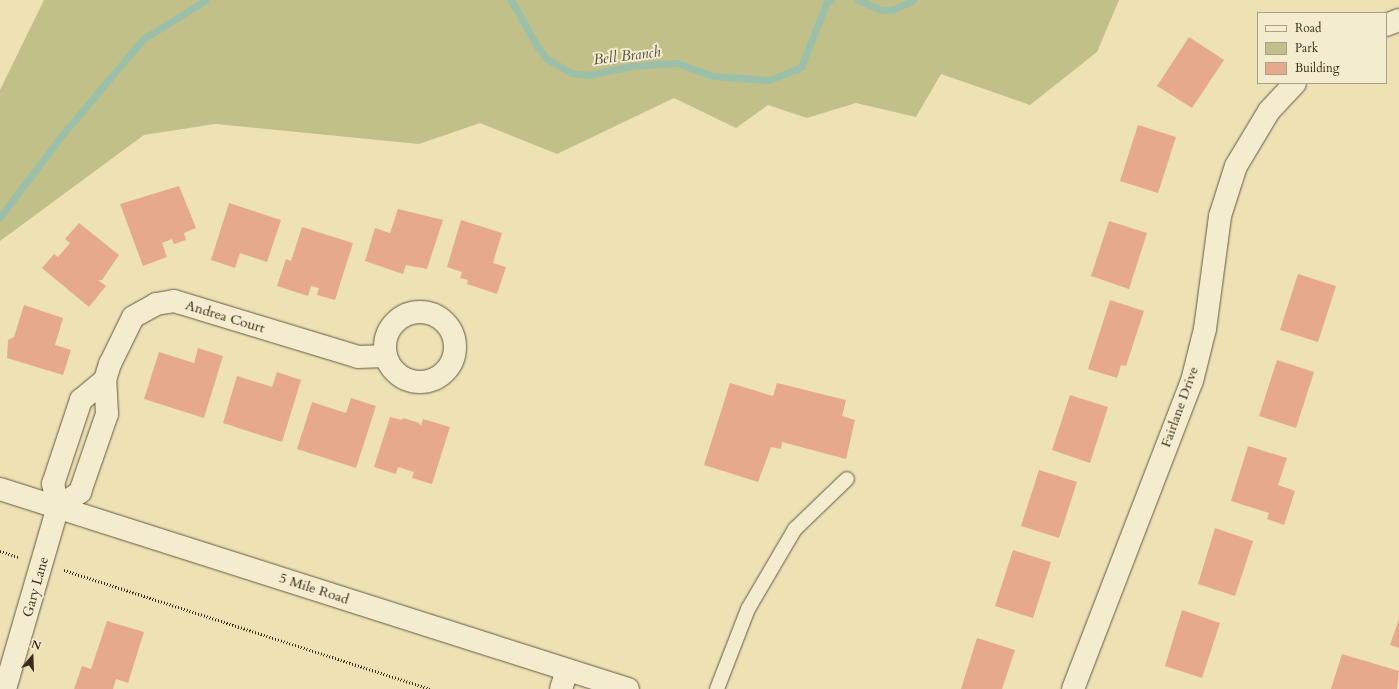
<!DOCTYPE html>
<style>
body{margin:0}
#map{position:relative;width:1399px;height:689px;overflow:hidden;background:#eee2b5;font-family:Cardo,serif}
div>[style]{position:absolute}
.green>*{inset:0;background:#c1c088}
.stream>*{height:7px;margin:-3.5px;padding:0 3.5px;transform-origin:3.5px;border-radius:3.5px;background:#9bbfa8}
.building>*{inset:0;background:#e6a98c}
.path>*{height:2.5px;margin-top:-1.25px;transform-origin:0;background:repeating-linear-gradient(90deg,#3a2b1b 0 1px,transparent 0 3px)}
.roads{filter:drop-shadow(0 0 1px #675942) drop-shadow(0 0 1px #675942)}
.service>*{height:14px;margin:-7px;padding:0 7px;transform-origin:7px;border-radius:7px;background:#f4eccf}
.minor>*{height:22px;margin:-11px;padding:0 11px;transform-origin:11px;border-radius:11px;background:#f4eccf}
.minor>.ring{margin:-11px;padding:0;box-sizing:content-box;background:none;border:22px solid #f4eccf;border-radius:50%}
.secondary>*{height:22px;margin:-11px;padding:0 11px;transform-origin:11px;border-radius:11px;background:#f4eccf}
span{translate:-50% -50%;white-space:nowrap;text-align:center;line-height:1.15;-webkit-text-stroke:4px #f4eccf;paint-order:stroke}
.street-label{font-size:14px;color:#3a2b1b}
.water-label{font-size:15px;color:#52503e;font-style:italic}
.legend{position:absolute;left:1257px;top:12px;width:130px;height:72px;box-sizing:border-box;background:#f4eccf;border:1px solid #aa9f87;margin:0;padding:5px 7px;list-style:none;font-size:12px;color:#3a2b1b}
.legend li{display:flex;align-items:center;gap:8px;height:20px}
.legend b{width:20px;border:1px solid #aa9f87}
.north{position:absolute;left:12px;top:637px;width:40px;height:40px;-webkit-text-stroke:3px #f4eccf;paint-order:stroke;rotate:19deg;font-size:11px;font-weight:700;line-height:16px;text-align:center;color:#3a2b1b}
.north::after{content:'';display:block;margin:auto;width:14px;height:18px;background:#3a2b1b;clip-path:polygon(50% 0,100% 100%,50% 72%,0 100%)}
</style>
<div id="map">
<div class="green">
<i style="clip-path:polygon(44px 0,1119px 0,1097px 52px,1030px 105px,941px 74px,916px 117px,856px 103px,807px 118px,768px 105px,736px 128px,674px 98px,557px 154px,480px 123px,419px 144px,215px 124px,144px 135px,0 241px,0 90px)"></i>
</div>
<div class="stream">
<i style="left:511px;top:0;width:53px;rotate:60.5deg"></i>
<i style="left:537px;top:46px;width:16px;rotate:52deg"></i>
<i style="left:547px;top:59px;width:28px;rotate:30deg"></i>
<i style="left:571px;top:73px;width:17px;rotate:7deg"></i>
<i style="left:588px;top:75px;width:45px;rotate:-11.6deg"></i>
<i style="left:632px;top:66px;width:45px;rotate:-3.8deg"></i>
<i style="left:677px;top:63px;width:38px;rotate:20deg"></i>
<i style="left:713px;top:76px;width:56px;rotate:4.1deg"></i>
<i style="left:769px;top:80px;width:35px;rotate:-22deg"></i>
<i style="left:801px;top:67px;width:70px;rotate:-68.2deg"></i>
<i style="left:827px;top:2px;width:4px;rotate:-27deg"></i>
<i style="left:858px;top:0;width:25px;rotate:23deg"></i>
<i style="left:881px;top:10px;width:11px"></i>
<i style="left:892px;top:10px;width:23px;rotate:-25deg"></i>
<i style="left:0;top:217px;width:103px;rotate:-52.9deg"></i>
<i style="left:62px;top:135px;width:126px;rotate:-49.8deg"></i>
<i style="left:143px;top:39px;width:74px;rotate:-31.8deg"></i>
</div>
<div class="building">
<i style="clip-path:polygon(1189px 37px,1224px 60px,1192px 108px,1157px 86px)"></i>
<i style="clip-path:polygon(1138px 125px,1176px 137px,1158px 193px,1120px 181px)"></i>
<i style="clip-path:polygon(179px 186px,196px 228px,184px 233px,186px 240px,174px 244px,172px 239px,162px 243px,167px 257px,143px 266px,120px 204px)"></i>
<i style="clip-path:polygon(229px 203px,281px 220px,267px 262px,240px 253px,235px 268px,211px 260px)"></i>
<i style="clip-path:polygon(398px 209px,443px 220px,427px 269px,406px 265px,403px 274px,365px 261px,375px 228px,390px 233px)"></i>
<i style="clip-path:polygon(461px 220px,502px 233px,493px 263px,506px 267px,497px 294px,467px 284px,468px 280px,460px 278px,462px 272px,447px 267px)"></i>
<i style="clip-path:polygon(1109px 221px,1147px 233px,1129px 289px,1091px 276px)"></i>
<i style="clip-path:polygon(79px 223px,119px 255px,102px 280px,98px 280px,106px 286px,89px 307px,42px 268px,54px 254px,58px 257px,70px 243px,65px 239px)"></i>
<i style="clip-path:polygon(302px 227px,353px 243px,335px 300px,317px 295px,319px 288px,311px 286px,308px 296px,277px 286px,286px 259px,291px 261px)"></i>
<i style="clip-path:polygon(1298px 274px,1336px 286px,1318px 342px,1280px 330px)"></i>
<i style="clip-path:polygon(1110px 300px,1144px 311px,1126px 366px,1121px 365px,1117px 378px,1088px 369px)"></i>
<i style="clip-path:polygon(24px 305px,63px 318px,55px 345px,71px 350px,63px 375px,7px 358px,8px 340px,14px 337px)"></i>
<i style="clip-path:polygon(198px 348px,223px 356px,204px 418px,144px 399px,159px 352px,194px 363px)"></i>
<i style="clip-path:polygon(1277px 360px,1314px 372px,1296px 428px,1259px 416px)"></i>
<i style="clip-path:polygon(277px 372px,301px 380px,282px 442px,223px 423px,237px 376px,272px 387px)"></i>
<i style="clip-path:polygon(730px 383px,773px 396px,777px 383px,846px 400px,842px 416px,855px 420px,846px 459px,782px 442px,781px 449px,771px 447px,758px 482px,704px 465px)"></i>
<i style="clip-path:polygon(1070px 395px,1108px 407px,1090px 463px,1052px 450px)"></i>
<i style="clip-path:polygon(351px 398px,376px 406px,356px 468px,297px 449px,312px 402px,346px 413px)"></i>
<i style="clip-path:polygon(390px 417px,402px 420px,403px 418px,419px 423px,421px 426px,423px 419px,450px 427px,432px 484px,412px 478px,414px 472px,398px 467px,396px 474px,374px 467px)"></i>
<i style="clip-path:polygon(1248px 446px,1287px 458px,1278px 485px,1295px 491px,1284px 525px,1267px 519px,1269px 513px,1231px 501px)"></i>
<i style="clip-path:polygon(1039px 470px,1077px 482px,1059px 538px,1021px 526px)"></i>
<i style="clip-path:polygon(1215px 528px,1253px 541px,1235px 596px,1198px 584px)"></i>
<i style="clip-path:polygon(1013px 550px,1051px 562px,1033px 618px,995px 606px)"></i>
<i style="clip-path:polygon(1182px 610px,1220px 623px,1202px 678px,1165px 666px)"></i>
<i style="clip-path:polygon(1399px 619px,1399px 648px,1390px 645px)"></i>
<i style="clip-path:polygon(107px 621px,144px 632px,128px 683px,116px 679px,113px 689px,74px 689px,82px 666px,91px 669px)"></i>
<i style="clip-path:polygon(977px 638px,1015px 650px,1002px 689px,961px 689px)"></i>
<i style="clip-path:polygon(1342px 654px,1399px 671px,1397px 689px,1331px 689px)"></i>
</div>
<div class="path">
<i style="left:0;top:551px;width:20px;rotate:18deg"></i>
<i style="left:64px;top:570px;width:386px;rotate:18deg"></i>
</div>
<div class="roads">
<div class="service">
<i style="left:717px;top:689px;width:86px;rotate:-68.8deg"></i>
<i style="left:748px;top:609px;width:93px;rotate:-59.6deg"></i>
<i style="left:795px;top:529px;width:72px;rotate:-43.9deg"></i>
</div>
<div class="minor">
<i style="left:1386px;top:25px;width:14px;rotate:-21deg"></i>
<i class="ring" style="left:385px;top:312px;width:48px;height:48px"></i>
<i style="left:58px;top:507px;width:27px;rotate:-34deg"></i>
<i style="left:80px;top:492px;width:83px;rotate:-70.9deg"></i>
<i style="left:107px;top:414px;width:34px;rotate:-93deg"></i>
<i style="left:105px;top:380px;width:17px;rotate:-73deg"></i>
<i style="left:110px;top:364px;width:52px;rotate:-63.9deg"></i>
<i style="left:133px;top:317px;width:26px;rotate:-29deg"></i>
<i style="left:156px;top:304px;width:18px;rotate:-9deg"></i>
<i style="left:174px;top:301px;width:192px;rotate:16.9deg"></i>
<i style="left:358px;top:357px;width:28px;rotate:-2deg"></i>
<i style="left:5px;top:689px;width:190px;rotate:-73.8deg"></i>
<i style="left:58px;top:507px;width:24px;rotate:-102deg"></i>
<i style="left:53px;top:484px;width:89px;rotate:-71.6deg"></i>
<i style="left:81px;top:400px;width:31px;rotate:-40deg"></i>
<i style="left:561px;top:689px;width:20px;rotate:-72deg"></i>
<i style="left:1073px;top:689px;width:330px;rotate:-68.9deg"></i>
<i style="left:1192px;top:381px;width:54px;rotate:-76deg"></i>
<i style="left:1205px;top:329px;width:114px;rotate:-82.4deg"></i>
<i style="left:1220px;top:216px;width:52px;rotate:-72.3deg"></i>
<i style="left:1236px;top:166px;width:64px;rotate:-59deg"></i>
<i style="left:1269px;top:111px;width:38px;rotate:-47deg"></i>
</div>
<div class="secondary">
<i style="left:0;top:489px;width:659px;rotate:17.67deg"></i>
</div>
</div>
<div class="street-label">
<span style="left:225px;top:317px;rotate:17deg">Andrea Court</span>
<span style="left:1180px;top:407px;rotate:-70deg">Fairlane Drive</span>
<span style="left:36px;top:587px;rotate:-74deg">Gary Lane</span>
<span style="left:314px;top:589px;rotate:18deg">5 Mile Road</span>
</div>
<div class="water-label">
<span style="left:627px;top:56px;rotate:-7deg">Bell Branch</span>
</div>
<ul class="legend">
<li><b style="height:5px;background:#f4eccf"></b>Road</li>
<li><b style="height:11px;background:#c1c088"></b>Park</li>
<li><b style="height:11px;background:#e6a98c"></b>Building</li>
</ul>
<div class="north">N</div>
</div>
